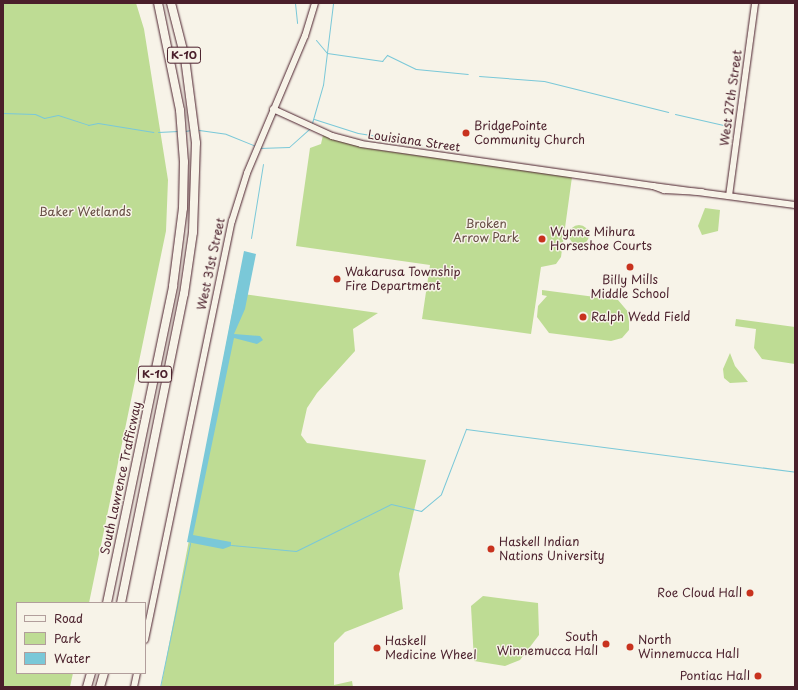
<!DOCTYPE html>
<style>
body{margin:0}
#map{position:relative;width:798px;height:690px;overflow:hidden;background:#f7f3e8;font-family:"Playpen Sans",sans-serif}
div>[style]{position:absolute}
.green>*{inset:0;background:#bedc94}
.round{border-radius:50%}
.water>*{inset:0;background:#7ac8d8}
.stream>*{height:1px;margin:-0.5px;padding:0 0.5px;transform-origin:0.5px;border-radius:0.5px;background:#7ac8d8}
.roads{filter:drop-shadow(0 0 1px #4a1f2b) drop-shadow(0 0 1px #4a1f2b)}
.secondary>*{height:6px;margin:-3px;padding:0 3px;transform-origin:3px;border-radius:3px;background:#f7f3e8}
.highway>*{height:8px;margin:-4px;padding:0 4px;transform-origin:4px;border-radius:4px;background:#f7f3e8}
.dots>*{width:11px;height:11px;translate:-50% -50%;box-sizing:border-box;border:2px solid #f7f3e8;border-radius:50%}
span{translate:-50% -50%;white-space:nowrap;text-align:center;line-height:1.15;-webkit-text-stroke:3px #f7f3e8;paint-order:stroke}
.shield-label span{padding:1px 3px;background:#f7f3e8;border:1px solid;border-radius:3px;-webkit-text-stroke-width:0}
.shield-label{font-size:11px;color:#4a1f2b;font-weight:700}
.street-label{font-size:12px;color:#4a1f2b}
.poi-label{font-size:12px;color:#4a1f2b}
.left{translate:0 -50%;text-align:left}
.right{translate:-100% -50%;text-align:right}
.park-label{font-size:12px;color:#674e45}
.frame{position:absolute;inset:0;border:4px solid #4a1f2b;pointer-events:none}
.legend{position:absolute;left:16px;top:602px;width:130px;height:72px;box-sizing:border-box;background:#f7f3e8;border:1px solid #b29e9c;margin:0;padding:5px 7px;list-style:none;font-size:12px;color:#4a1f2b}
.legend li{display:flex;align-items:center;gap:8px;height:20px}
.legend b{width:20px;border:1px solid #b29e9c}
</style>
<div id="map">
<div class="green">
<i style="clip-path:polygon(3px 3px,136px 3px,144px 29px,168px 180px,166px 231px,89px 603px,17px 603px,17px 673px,73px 673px,70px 687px,3px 687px)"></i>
<i style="clip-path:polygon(323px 135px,365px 148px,572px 177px,561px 257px,556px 264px,541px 267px,531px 334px,422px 319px,430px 265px,296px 246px,310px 148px,321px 144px)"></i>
<i style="clip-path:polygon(705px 208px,720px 210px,718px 231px,702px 235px,698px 226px)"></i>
<i class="round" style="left:569px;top:225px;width:20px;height:20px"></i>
<i style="clip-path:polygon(542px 290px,618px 300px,629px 313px,629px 330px,622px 338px,611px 341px,549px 333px,537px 317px,538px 306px,547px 296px,542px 295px)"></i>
<i style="clip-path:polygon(236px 293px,378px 313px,353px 329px,355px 351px,317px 393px,307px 408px,301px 435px,307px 443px,426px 460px,399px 574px,403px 609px,345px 632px,334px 643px,334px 685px,352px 681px,353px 687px,161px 687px)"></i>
<i style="clip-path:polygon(736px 319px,795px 327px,795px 364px,762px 359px,754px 348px,756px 329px,735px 326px)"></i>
<i style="clip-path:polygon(730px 353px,735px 366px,748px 382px,730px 383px,724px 378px,723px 369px)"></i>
<i style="clip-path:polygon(483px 596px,538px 603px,539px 635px,520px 660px,505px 666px,474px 661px,471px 606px)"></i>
</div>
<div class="water">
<i style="clip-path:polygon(244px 251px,256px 254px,245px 309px,234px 334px,260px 336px,263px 340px,257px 344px,234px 338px,193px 535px,231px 542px,231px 546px,223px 549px,187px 542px)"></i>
</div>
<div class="stream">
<i style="left:295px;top:3px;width:20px;rotate:84deg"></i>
<i style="left:316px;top:40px;width:17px;rotate:50deg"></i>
<i style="left:327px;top:53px;width:56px;rotate:8.3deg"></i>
<i style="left:382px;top:61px;width:8px;rotate:-50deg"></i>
<i style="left:387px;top:55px;width:32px;rotate:26deg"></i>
<i style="left:416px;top:69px;width:52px;rotate:5.5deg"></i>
<i style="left:479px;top:76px;width:65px;rotate:4.4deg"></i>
<i style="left:544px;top:81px;width:128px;rotate:14deg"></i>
<i style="left:3px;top:113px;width:32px;rotate:2deg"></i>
<i style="left:35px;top:114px;width:10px;rotate:24deg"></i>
<i style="left:44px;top:118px;width:14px;rotate:-12deg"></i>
<i style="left:58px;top:115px;width:32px;rotate:18deg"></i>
<i style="left:88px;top:125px;width:10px;rotate:-11deg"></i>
<i style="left:98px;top:123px;width:56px;rotate:9.3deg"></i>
<i style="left:675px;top:114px;width:54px;rotate:12.8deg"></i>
<i style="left:314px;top:119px;width:46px;rotate:17.7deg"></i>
<i style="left:358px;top:133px;width:44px;rotate:9.2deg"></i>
<i style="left:312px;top:123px;width:40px;rotate:-74deg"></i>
<i style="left:323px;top:85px;width:83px;rotate:-83deg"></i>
<i style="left:199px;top:130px;width:27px;rotate:8deg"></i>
<i style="left:226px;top:134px;width:31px;rotate:22deg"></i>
<i style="left:185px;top:131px;width:6px;rotate:-9deg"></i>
<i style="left:158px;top:132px;width:20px;rotate:-3deg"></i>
<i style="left:411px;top:143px;width:11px;rotate:10deg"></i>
<i style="left:259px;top:148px;width:30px;rotate:-2deg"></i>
<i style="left:289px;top:147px;width:28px;rotate:-42deg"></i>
<i style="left:251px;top:238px;width:75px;rotate:-80.8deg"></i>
<i style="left:231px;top:545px;width:65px;rotate:5.3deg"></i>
<i style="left:296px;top:551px;width:106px;rotate:-26.3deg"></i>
<i style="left:391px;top:504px;width:31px;rotate:13deg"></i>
<i style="left:421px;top:511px;width:26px;rotate:-40deg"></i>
<i style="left:441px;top:494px;width:70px;rotate:-69deg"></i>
<i style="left:466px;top:429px;width:332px;rotate:7.4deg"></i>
<i style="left:160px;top:687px;width:147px;rotate:-78.2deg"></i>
</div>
<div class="roads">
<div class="secondary">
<i style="left:273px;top:109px;width:65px;rotate:24.6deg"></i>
<i style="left:332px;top:136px;width:30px;rotate:15deg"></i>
<i style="left:361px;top:144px;width:295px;rotate:8.2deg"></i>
<i style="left:653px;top:186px;width:12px;rotate:20deg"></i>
<i style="left:664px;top:190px;width:38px;rotate:3deg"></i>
<i style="left:653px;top:186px;width:143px;rotate:7.6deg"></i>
<i style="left:729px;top:196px;width:195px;rotate:-82.3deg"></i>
<i style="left:145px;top:640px;width:428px;rotate:-78.3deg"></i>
<i style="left:232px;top:221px;width:50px;rotate:-72.6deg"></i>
<i style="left:247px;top:173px;width:149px;rotate:-67.1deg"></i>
<i style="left:305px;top:36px;width:34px;rotate:-73deg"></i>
<i style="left:134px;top:687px;width:14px;rotate:-78deg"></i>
</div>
<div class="highway">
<i style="left:107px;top:603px;width:324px;rotate:-78.2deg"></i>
<i style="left:173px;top:286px;width:79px;rotate:-82.7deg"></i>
<i style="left:183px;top:208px;width:46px;rotate:-88.8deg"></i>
<i style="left:184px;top:162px;width:52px;rotate:-94.4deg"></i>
<i style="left:180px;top:110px;width:109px;rotate:-101.6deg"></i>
<i style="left:121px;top:603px;width:315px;rotate:-78.5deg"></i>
<i style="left:184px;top:294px;width:63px;rotate:-81.7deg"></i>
<i style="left:193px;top:232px;width:89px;rotate:-88.1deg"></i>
<i style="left:196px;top:143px;width:86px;rotate:-97.4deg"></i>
<i style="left:185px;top:58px;width:57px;rotate:-104.3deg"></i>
<i style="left:87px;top:687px;width:15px;rotate:-74deg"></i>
<i style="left:100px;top:687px;width:15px;rotate:-74deg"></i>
</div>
</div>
<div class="dots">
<i style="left:466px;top:133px;background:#c8321e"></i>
<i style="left:542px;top:239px;background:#c8321e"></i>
<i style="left:630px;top:267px;background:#c8321e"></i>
<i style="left:337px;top:279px;background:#c8321e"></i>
<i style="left:583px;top:317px;background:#c8321e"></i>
<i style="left:491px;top:549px;background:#c8321e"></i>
<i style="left:750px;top:593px;background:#c8321e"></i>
<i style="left:606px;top:644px;background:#c8321e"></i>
<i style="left:630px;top:647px;background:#c8321e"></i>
<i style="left:377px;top:648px;background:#c8321e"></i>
<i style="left:758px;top:676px;background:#c8321e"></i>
</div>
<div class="shield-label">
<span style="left:184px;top:55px">K-10</span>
<span style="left:155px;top:374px">K-10</span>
</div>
<div class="street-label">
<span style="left:731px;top:98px;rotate:-82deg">West 27th Street</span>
<span style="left:414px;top:141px;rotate:8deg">Louisiana Street</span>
<span style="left:211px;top:264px;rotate:-78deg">West 31st Street</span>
<span style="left:121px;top:478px;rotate:-78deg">South Lawrence Trafficway</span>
</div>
<div class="poi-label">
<span class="left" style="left:474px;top:133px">BridgePointe<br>Community Church</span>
<span class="left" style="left:550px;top:239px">Wynne Mihura<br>Horseshoe Courts</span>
<span class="left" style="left:345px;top:279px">Wakarusa Township<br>Fire Department</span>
<span style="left:630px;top:287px">Billy Mills<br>Middle School</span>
<span class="left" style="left:591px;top:317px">Ralph Wedd Field</span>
<span class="left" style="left:499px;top:549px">Haskell Indian<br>Nations University</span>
<span class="right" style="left:742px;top:593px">Roe Cloud Hall</span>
<span class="right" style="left:598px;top:644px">South<br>Winnemucca Hall</span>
<span class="left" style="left:638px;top:647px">North<br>Winnemucca Hall</span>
<span class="left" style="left:385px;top:648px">Haskell<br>Medicine Wheel</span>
<span class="right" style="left:750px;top:676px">Pontiac Hall</span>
</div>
<div class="park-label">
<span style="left:85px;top:212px">Baker Wetlands</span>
<span style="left:486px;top:231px">Broken<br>Arrow Park</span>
</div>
<div class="frame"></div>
<ul class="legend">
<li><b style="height:5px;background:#f7f3e8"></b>Road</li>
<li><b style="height:11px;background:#bedc94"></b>Park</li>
<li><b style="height:11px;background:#7ac8d8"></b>Water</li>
</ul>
</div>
